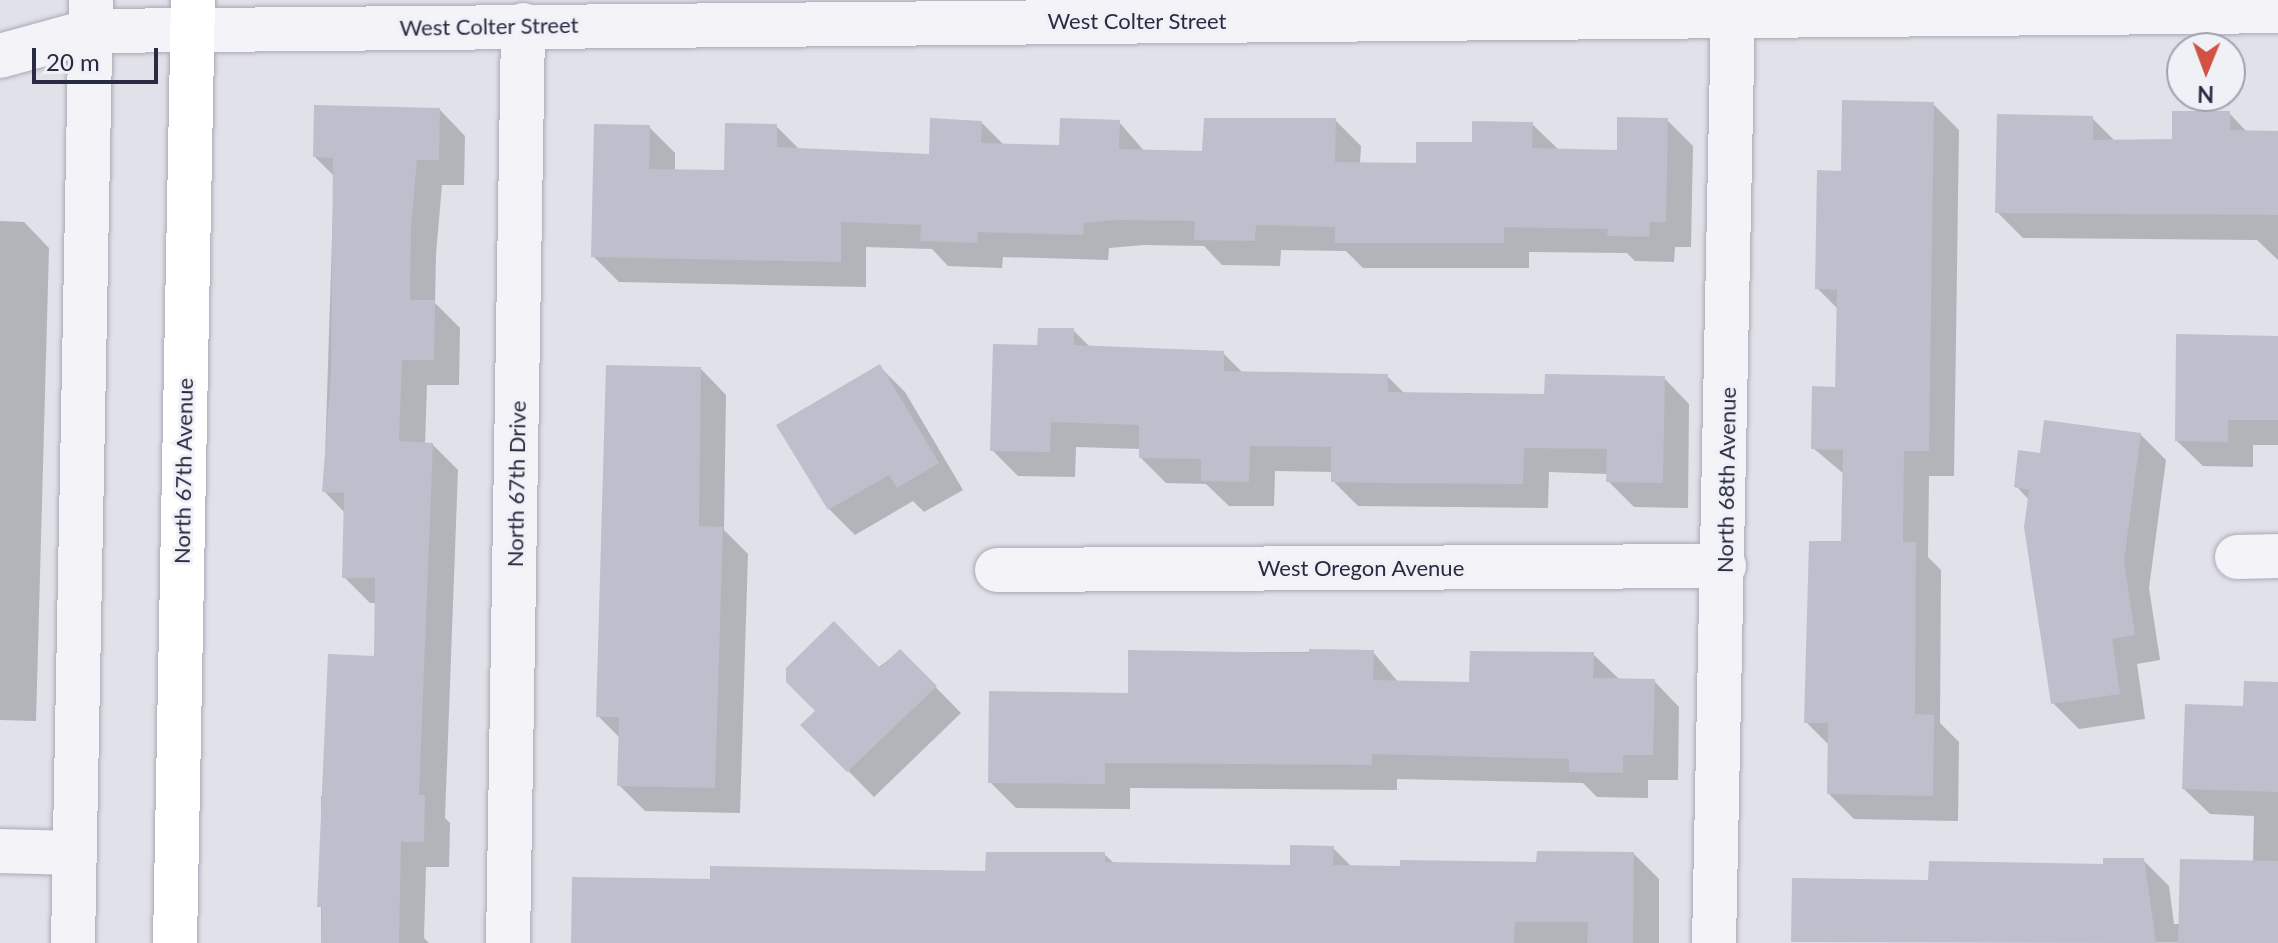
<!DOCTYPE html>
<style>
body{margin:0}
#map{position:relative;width:2278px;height:943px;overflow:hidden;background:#e0e1e9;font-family:Lato,sans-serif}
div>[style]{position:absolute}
.shadow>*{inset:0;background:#0003}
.building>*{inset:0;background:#bdbfcc}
.roads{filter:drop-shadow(0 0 2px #a9aab7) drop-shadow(0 0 2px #a9aab7)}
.minor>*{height:44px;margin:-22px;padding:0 22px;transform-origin:22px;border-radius:22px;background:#f3f3f8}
.major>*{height:44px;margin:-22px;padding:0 22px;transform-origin:22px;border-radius:22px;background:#fff}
span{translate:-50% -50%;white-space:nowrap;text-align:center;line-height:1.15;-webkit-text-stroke:6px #f0f1f7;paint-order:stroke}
.street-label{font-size:22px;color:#282b41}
.north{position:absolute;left:2166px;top:32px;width:80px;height:80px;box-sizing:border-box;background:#f0f1f7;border:2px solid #a0a2ae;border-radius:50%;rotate:181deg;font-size:22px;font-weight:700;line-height:32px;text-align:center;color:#282b41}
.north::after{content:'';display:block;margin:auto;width:28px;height:36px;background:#d15242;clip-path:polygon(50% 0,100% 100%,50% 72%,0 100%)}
.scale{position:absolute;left:32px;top:48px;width:126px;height:36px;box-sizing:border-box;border:4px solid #282b41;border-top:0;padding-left:10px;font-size:24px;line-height:28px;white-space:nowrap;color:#282b41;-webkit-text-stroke:6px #f0f1f7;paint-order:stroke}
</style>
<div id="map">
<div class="shadow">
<i style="clip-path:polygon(1933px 104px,1959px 130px,1954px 476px,1929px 476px,1928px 557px,1941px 570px,1940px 723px,1959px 742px,1958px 821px,1854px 819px,1829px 794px,1829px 745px,1806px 722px,1843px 543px,1844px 474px,1813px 448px,1837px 389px,1839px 310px,1817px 288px,1843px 173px)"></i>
<i style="clip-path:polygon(440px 110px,465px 136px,464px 185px,442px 185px,436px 254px,435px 303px,460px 328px,459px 385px,427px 385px,425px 444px,433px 445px,458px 470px,445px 818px,450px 823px,449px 867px,426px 867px,424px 938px,429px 943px,321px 943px,321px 796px,326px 796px,376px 658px,377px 603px,370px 603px,344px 577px,345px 513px,324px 491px,334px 176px,315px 157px)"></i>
<i style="clip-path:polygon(2229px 113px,2248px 133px,2278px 133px,2278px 260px,2257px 240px,2023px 238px,1997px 212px,2092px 118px,2116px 142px,2174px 141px)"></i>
<i style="clip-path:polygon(1335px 120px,1361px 146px,1360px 164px,1418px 165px,1532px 124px,1558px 149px,1619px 152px,1667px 120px,1693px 146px,1691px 247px,1675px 247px,1674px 262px,1635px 261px,1627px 253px,1529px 252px,1529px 268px,1363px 268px,1346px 251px,1281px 250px,1280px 266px,1222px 265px,1204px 246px,1144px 245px,1109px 248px,1108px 260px,1003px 257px,1002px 268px,948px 266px,932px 249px,866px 247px,866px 287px,619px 282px,593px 256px,649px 127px,675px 153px,675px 171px,726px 172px,776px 126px,800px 150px,931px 156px,982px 123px,1004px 145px,1061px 147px,1119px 122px,1145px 152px,1204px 153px)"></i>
<i style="clip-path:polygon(0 221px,24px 222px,49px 248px,36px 721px,0 720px)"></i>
<i style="clip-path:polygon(1073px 330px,1091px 348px,1223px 353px,1244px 374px,1387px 376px,1405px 394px,1546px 396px,1664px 378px,1689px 404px,1688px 508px,1634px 507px,1608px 481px,1608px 474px,1549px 472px,1548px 508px,1358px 506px,1333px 481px,1333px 472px,1275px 471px,1274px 506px,1229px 506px,1206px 484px,1166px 483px,1141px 458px,1141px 449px,1076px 447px,1075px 477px,1018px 476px,992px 450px,1039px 348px)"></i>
<i style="clip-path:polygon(2278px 338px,2278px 445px,2253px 445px,2253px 467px,2203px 466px,2177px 441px)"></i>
<i style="clip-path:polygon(879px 366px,905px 392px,963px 490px,924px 512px,913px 501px,855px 535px,829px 509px)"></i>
<i style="clip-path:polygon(701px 369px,726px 395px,724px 530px,748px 554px,740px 813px,645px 811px,619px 785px,620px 738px,598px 716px)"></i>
<i style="clip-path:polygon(2140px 434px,2166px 460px,2149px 588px,2160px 660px,2137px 664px,2145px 719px,2079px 729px,2053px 703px,2030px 501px,2016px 486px,2042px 455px)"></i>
<i style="clip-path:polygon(900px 651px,961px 713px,874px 797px,803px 725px)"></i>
<i style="clip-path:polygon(1130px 652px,1373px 652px,1399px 683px,1471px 684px,1593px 654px,1619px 679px,1654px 681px,1679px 707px,1678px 780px,1648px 780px,1648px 798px,1597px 797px,1583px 783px,1397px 779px,1397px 790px,1130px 788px,1130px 809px,1016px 808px,990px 782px,1130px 695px)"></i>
<i style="clip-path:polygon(2278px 684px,2278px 943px,1793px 941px,1930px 882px,2143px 860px,2169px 886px,2174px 924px,2180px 924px,2253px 862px,2254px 816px,2210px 814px,2184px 789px,2245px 708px)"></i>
<i style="clip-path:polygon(1333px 848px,1352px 867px,1538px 864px,1634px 854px,1659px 879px,1659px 943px,573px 943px,712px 881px,987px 873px,1104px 854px,1115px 864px,1292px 867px)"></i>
</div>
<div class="building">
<i style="clip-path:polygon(1842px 100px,1934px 102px,1929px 451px,1904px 451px,1903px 542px,1916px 542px,1915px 714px,1934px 715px,1933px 796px,1827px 794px,1828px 723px,1804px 723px,1809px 541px,1841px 541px,1843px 450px,1811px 449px,1812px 386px,1835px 387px,1837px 290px,1815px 289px,1817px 170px,1841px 171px)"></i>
<i style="clip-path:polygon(314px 105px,440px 108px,439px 160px,417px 160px,411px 227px,410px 300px,435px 300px,434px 360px,402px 360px,399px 441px,433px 443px,419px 795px,425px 795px,424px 842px,401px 842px,399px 943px,321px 943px,322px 907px,317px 907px,328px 654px,374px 656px,375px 578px,342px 578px,344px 493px,322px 492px,331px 374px,333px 158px,313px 157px)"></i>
<i style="clip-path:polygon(2172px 111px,2230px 111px,2230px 130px,2278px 131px,2278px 215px,1995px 213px,1997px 114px,2093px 116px,2093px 140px,2172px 139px)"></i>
<i style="clip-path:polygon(1617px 117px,1668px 118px,1666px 222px,1650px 222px,1649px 237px,1607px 236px,1608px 229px,1504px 227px,1504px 243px,1335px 243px,1335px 227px,1256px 225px,1255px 241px,1194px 240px,1195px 221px,1117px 220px,1084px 223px,1083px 235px,978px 232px,977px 243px,920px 241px,921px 225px,841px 222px,841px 262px,591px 257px,594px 124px,650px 125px,649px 169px,724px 170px,725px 123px,777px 124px,777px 147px,929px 154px,930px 118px,982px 121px,981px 143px,1059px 145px,1060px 118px,1120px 120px,1119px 149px,1202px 151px,1204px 118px,1336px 118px,1335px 162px,1416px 163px,1416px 142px,1472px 142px,1472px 121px,1533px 122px,1532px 148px,1617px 150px)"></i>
<i style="clip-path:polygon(1038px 328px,1074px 328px,1074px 345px,1224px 351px,1224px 371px,1388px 374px,1388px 392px,1544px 394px,1545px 374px,1665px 376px,1663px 483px,1606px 482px,1607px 449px,1524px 448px,1523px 484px,1386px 483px,1331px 482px,1331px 447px,1250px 446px,1249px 482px,1201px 481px,1201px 459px,1139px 458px,1139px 425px,1051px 422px,1050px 452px,990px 451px,993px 344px,1037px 345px)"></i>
<i style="clip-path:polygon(2176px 334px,2278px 336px,2278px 420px,2228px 420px,2228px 442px,2175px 441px)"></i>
<i style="clip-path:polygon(880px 364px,939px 463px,897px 488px,889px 475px,828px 510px,776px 425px)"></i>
<i style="clip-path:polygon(606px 365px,701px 367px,699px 526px,723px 527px,715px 788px,617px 786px,619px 717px,596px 717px)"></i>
<i style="clip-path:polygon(2044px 420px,2141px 433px,2124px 561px,2135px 635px,2112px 639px,2120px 694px,2051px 704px,2024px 527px,2029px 490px,2014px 487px,2018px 450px,2040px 453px)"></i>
<i style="clip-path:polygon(834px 621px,880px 668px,900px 649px,937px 686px,847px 772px,800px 725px,815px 711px,786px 682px,786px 668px)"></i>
<i style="clip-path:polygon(1309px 649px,1374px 650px,1373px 680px,1469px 682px,1470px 651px,1594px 652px,1593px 678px,1655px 679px,1653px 755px,1623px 755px,1623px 773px,1569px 772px,1569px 759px,1372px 754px,1372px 765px,1105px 763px,1105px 784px,988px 783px,989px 691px,1128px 693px,1128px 650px,1309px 653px)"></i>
<i style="clip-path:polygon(2244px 681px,2278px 682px,2278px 792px,2182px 789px,2185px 704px,2243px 706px)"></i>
<i style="clip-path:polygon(1290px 845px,1334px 846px,1333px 865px,1400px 866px,1400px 860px,1536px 862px,1537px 851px,1634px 852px,1633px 943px,1587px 943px,1588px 922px,1515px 922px,1514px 943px,571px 943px,572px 877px,710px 879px,710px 866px,985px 871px,986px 852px,1105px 852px,1105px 862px,1290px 865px)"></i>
<i style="clip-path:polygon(2103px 858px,2144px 858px,2156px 943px,1791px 942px,1792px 878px,1928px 880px,1929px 861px,2103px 864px)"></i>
<i style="clip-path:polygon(2180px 859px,2278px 861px,2278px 943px,2178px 943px)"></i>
</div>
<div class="roads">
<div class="minor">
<i style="left:0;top:56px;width:94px;rotate:-15.4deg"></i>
<i style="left:91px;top:31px;width:2187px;rotate:-0.52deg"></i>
<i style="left:2237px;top:557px;width:41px;rotate:-1.4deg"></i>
<i style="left:997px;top:570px;width:727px;rotate:-0.32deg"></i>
<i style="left:0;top:851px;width:75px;rotate:1.5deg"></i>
<i style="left:73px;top:943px;width:943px;rotate:-88.91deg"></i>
<i style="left:508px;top:943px;width:918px;rotate:-89.06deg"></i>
<i style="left:1714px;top:943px;width:927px;rotate:-88.83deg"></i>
</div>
<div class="major">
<i style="left:175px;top:943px;width:943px;rotate:-88.91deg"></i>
</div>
</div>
<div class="street-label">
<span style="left:1137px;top:21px">West Colter Street</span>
<span style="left:489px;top:26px;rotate:-1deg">West Colter Street</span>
<span style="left:183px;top:471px;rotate:-89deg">North 67th Avenue</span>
<span style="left:1726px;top:480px;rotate:-89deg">North 68th Avenue</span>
<span style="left:516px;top:484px;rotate:-89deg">North 67th Drive</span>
<span style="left:1361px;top:568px">West Oregon Avenue</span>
</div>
<div class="north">N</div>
<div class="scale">20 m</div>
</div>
